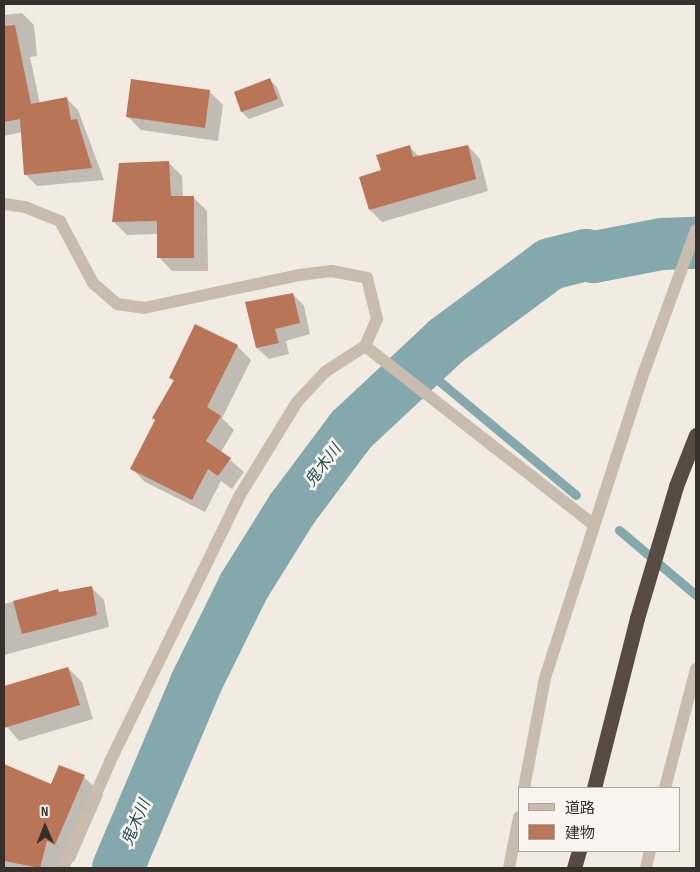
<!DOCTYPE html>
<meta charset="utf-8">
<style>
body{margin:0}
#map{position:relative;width:700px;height:872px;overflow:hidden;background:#f1ebe2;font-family:"Sofia Sans Condensed","Noto Sans JP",sans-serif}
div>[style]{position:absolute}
.shadow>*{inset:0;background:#0003}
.stream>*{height:9px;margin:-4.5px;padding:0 4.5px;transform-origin:4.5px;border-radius:4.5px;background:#84a8ab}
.river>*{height:52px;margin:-26px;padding:0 26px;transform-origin:26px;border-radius:26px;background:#84a8ab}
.building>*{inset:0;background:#b97558}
.minor>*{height:12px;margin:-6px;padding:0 6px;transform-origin:6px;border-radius:6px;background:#c8bcaf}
.motorway>*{height:15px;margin:-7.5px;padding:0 7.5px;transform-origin:7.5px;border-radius:7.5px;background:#584b44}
span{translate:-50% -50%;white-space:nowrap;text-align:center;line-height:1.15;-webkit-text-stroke:5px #f9f5ee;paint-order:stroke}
.water-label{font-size:16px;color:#265056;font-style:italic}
.frame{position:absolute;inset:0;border:5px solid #38302c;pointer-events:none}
.legend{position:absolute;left:518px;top:787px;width:162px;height:65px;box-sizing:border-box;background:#f9f5ee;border:1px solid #aca6a0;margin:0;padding:6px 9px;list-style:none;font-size:15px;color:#38302c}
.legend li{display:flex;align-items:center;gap:10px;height:25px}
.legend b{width:25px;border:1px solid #aca6a0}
.north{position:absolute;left:20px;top:802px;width:50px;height:50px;-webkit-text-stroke:4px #f9f5ee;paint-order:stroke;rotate:359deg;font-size:14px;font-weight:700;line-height:20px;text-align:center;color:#38302c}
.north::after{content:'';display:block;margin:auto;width:18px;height:22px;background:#38302c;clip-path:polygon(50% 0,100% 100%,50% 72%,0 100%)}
</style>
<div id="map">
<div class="shadow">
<i style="clip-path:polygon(22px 13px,34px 25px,37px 56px,30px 57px,40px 104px,66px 98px,78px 110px,104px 180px,37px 186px,25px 174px,22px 132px,4px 136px,4px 15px)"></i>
<i style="clip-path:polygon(270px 80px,277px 87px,284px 106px,249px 119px,242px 112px,236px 92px)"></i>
<i style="clip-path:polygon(209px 91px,223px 105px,218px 141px,141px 130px,127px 116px)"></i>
<i style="clip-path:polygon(468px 146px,480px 159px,488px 191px,382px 222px,370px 210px,409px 147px,420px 157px)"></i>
<i style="clip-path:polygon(168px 162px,182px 176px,183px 197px,193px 197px,207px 211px,208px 271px,172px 271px,159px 257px,158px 234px,127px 235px,113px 221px)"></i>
<i style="clip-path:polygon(293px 294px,304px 306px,310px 334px,286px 341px,289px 354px,269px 359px,257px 348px)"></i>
<i style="clip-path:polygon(237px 346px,251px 360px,222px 418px,234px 430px,221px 452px,244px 472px,232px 489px,221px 481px,205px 512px,145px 482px,132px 469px,175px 382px,171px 378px)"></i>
<i style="clip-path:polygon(91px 587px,104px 600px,109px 627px,4px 655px,4px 604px,57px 591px,60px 593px)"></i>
<i style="clip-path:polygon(68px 668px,82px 682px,93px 719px,19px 741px,4px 723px,4px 688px)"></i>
<i style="clip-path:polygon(60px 766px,84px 777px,103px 795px,74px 862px,66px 859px,63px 868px,4px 868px,4px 781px,9px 768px,51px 786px)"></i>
</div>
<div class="stream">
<i style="left:420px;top:365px;width:203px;rotate:39.8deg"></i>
<i style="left:619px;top:530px;width:101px;rotate:40.2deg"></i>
</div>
<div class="river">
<i style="left:118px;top:868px;width:201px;rotate:-67.1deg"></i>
<i style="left:196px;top:683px;width:108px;rotate:-63.7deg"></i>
<i style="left:244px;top:586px;width:91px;rotate:-58.1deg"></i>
<i style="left:292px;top:509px;width:99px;rotate:-53.2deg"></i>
<i style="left:351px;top:430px;width:130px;rotate:-43.1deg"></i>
<i style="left:446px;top:341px;width:129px;rotate:-36.5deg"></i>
<i style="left:550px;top:264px;width:37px;rotate:-14deg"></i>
<i style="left:586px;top:255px;width:8px;rotate:14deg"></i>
<i style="left:594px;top:257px;width:69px;rotate:-10.8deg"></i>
<i style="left:662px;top:244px;width:34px;rotate:-2deg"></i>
</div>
<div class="building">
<i style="clip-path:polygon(15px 25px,31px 104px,67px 97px,71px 120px,77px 119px,92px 168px,24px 175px,20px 119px,4px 122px,4px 26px)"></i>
<i style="clip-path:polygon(270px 78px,278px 99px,241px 112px,234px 92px)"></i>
<i style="clip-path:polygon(131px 79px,210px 90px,205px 128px,126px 117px)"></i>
<i style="clip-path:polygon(410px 145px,413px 157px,468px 145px,476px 179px,369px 210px,359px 177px,381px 170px,376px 155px)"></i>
<i style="clip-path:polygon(169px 161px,171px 196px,194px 196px,194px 258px,157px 258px,157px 221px,112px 222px,119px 163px)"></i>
<i style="clip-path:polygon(293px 293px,300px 323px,275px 329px,279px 343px,256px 348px,245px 302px)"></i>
<i style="clip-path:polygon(195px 324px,238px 345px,207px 407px,221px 416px,206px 441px,231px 458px,218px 476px,208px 469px,192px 500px,130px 469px,155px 420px,152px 418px,174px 380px,169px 378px)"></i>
<i style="clip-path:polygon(92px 586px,97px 615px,22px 634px,13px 601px,58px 589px,59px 592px)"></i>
<i style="clip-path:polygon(68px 667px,80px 705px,4px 728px,4px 686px)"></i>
<i style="clip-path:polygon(4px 764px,51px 784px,59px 765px,85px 775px,55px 845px,47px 841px,40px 868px,4px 861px)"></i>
</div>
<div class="minor">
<i style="left:4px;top:204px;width:21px;rotate:8deg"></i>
<i style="left:25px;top:207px;width:38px;rotate:22deg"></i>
<i style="left:60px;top:221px;width:70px;rotate:62deg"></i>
<i style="left:93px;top:283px;width:32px;rotate:41deg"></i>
<i style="left:117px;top:304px;width:27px;rotate:8deg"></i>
<i style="left:144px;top:308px;width:158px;rotate:-12deg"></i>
<i style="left:299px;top:275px;width:33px;rotate:-7deg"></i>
<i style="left:332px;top:271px;width:36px;rotate:11deg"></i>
<i style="left:367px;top:278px;width:42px;rotate:76.3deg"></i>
<i style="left:377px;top:319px;width:30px;rotate:114deg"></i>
<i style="left:365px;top:346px;width:48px;rotate:147deg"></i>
<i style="left:325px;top:372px;width:41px;rotate:133deg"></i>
<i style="left:297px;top:402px;width:109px;rotate:121.5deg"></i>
<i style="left:240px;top:495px;width:297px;rotate:116deg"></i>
<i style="left:110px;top:762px;width:116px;rotate:113.9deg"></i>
<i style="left:365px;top:346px;width:289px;rotate:38deg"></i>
<i style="left:524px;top:788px;width:112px;rotate:-79.2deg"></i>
<i style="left:545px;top:678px;width:322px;rotate:-72.1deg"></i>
<i style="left:644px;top:372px;width:151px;rotate:-69.9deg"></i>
<i style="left:665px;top:788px;width:123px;rotate:-75.4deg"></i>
<i style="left:509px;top:868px;width:52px;rotate:-78.9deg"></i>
<i style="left:646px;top:868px;width:17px;rotate:-77deg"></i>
</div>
<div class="motorway">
<i style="left:594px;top:788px;width:175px;rotate:-75.8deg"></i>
<i style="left:637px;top:618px;width:138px;rotate:-73.5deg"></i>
<i style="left:676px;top:486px;width:55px;rotate:-68.6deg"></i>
<i style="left:574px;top:868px;width:18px;rotate:-74deg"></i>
</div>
<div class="water-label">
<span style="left:324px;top:466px;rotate:-53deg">鬼木川</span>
<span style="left:137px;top:823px;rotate:-67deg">鬼木川</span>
</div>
<div class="frame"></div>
<ul class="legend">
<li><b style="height:6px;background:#c8bcaf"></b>道路</li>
<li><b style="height:14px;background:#b97558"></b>建物</li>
</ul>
<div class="north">N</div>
</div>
